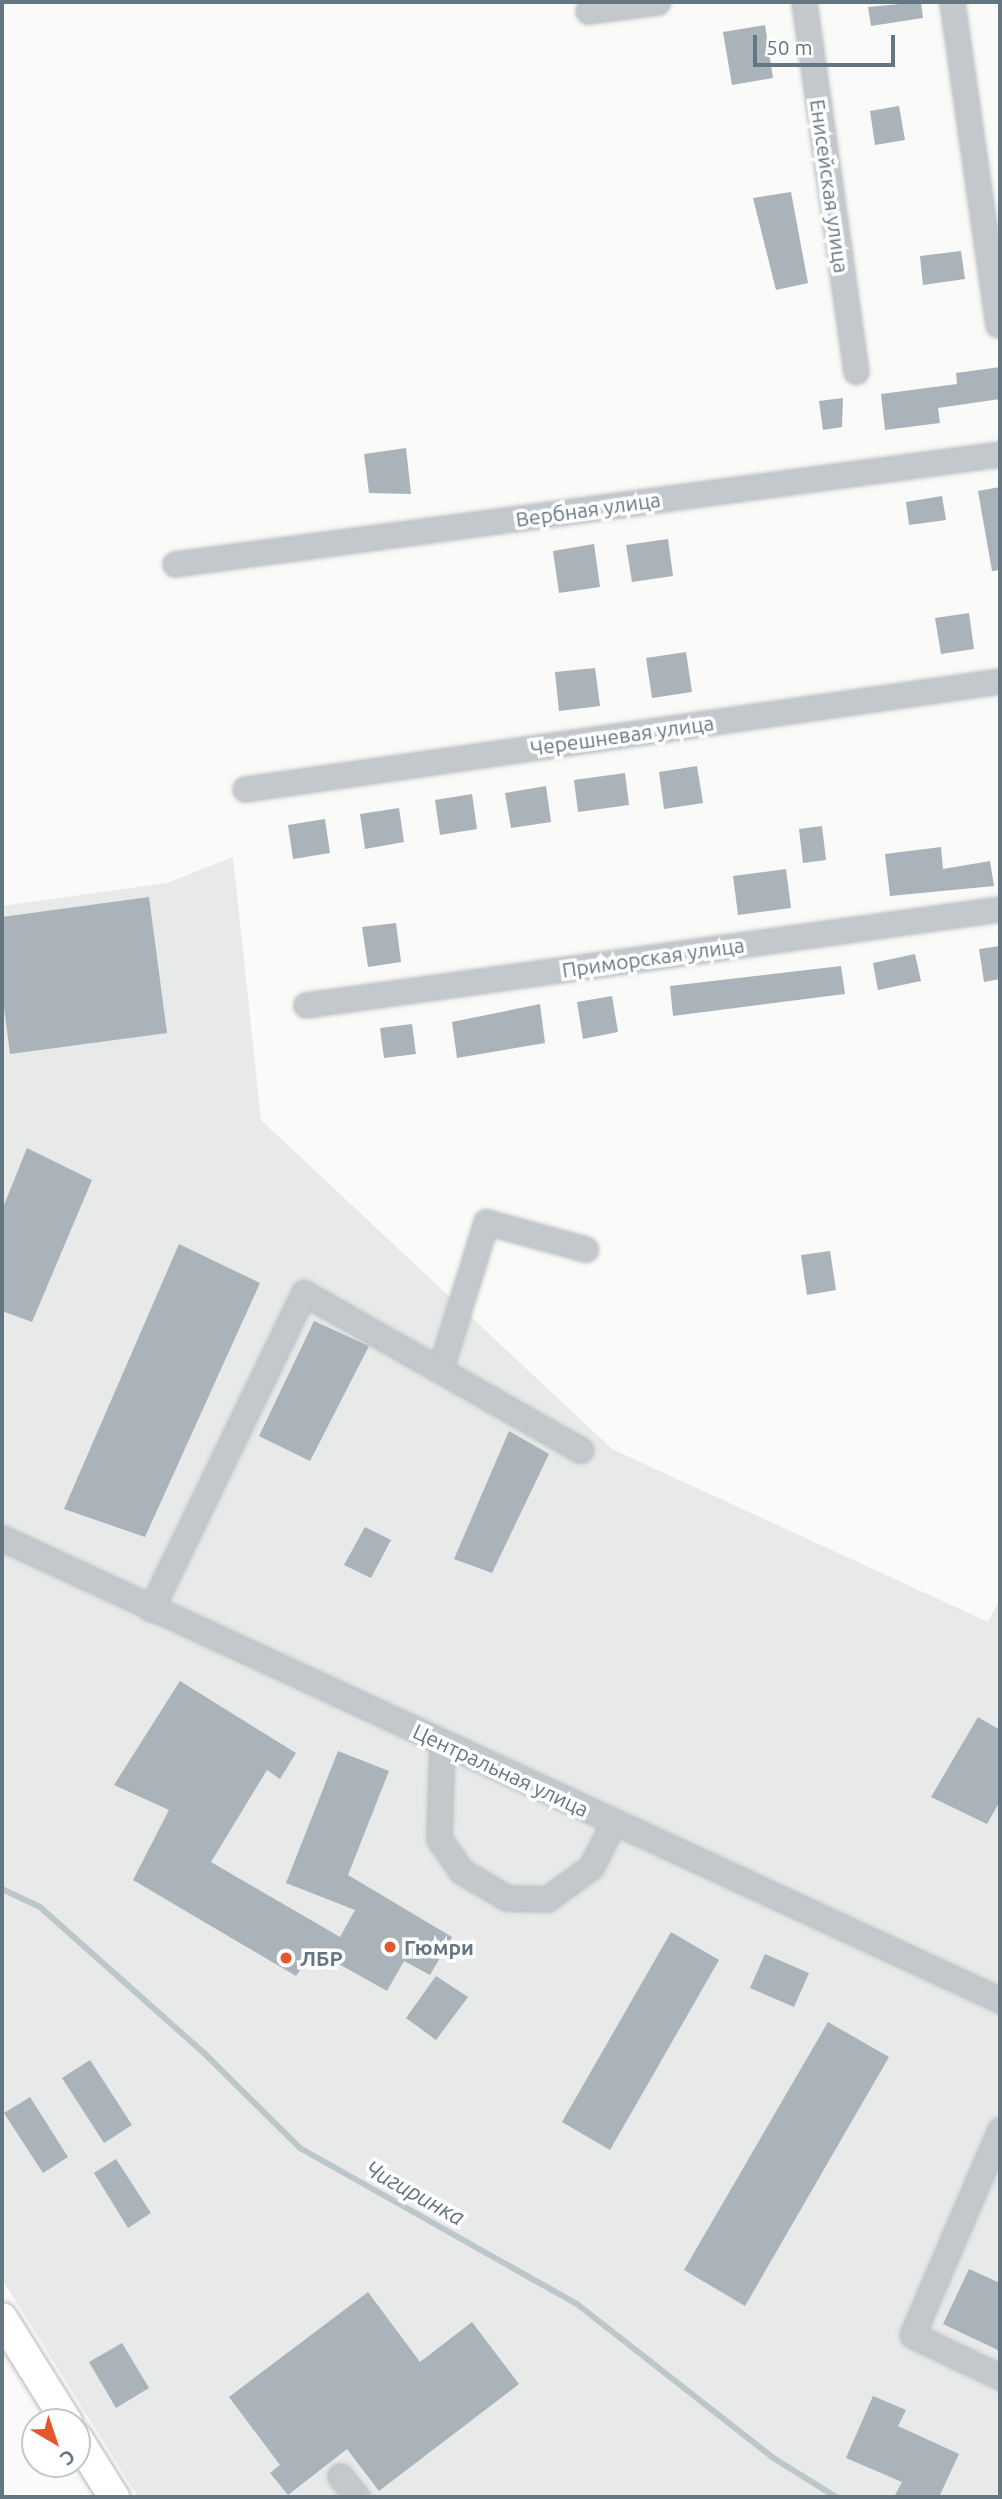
<!DOCTYPE html>
<meta charset="utf-8">
<style>
body{margin:0}
#map{position:relative;width:1002px;height:2499px;overflow:hidden;background:#fafaf8;font-family:Ubuntu,sans-serif}
div>[style]{position:absolute}
.built>*{inset:0;background:#e8e9e9}
.stream>*{height:6px;margin:-3px;padding:0 3px;transform-origin:3px;border-radius:3px;background:#bbc7cb}
.building>*{inset:0;background:#aab3b9}
.roads{filter:drop-shadow(0 0 2px #b5babe) drop-shadow(0 0 2px #b5babe)}
.minor>*{height:23px;margin:-11.5px;padding:0 11.5px;transform-origin:11.5px;border-radius:11.5px;background:#c3c8cc}
.major>*{height:30px;margin:-15px;padding:0 15px;transform-origin:15px;border-radius:15px;background:#fff}
.dots>*{width:19px;height:19px;translate:-50% -50%;box-sizing:border-box;border:4px solid #fff;border-radius:50%}
span{translate:-50% -50%;white-space:nowrap;text-align:center;line-height:1.15;-webkit-text-stroke:7px #fff;paint-order:stroke}
.street-label{font-size:21px;color:#657683}
.poi-label{font-size:21px;color:#657683;font-weight:700}
.left{translate:0 -50%;text-align:left}
.water-label{font-size:23px;color:#60757c;font-style:italic}
.frame{position:absolute;inset:0;border:4px solid #657683;pointer-events:none}
.north{position:absolute;left:21px;top:2408px;width:70px;height:70px;box-sizing:border-box;background:#fff;border:2px solid #c1c8cd;border-radius:50%;rotate:141deg;font-size:19px;font-weight:700;line-height:28px;text-align:center;color:#657683}
.north::after{content:'';display:block;margin:auto;width:24px;height:32px;background:#e4572e;clip-path:polygon(50% 0,100% 100%,50% 72%,0 100%)}
.scale{position:absolute;left:753px;top:35px;width:142px;height:32px;box-sizing:border-box;border:4px solid #657683;border-top:0;padding-left:9px;font-size:21px;line-height:24px;white-space:nowrap;color:#657683;-webkit-text-stroke:5px #fff;paint-order:stroke}
</style>
<div id="map">
<div class="built">
<i style="clip-path:polygon(233px 857px,261px 1120px,612px 1449px,988px 1622px,1000px 1599px,1000px 2497px,138px 2497px,2px 2279px,2px 906px,167px 883px)"></i>
</div>
<div class="stream">
<i style="left:2px;top:1889px;width:42px;rotate:25.3deg"></i>
<i style="left:40px;top:1907px;width:220px;rotate:41.7deg"></i>
<i style="left:204px;top:2053px;width:135px;rotate:44.7deg"></i>
<i style="left:300px;top:2148px;width:318px;rotate:29.4deg"></i>
<i style="left:577px;top:2304px;width:251px;rotate:38.1deg"></i>
<i style="left:775px;top:2459px;width:72px;rotate:31.9deg"></i>
</div>
<div class="building">
<i style="clip-path:polygon(921px 2px,923px 18px,871px 26px,868px 7px)"></i>
<i style="clip-path:polygon(765px 25px,773px 78px,732px 85px,723px 32px)"></i>
<i style="clip-path:polygon(899px 106px,905px 140px,875px 145px,870px 111px)"></i>
<i style="clip-path:polygon(791px 192px,808px 283px,776px 290px,753px 198px)"></i>
<i style="clip-path:polygon(961px 251px,965px 279px,923px 285px,920px 256px)"></i>
<i style="clip-path:polygon(1000px 367px,1000px 399px,938px 408px,940px 423px,885px 430px,881px 394px,957px 384px,956px 373px)"></i>
<i style="clip-path:polygon(843px 398px,842px 427px,823px 430px,819px 401px)"></i>
<i style="clip-path:polygon(406px 448px,411px 494px,369px 493px,364px 454px)"></i>
<i style="clip-path:polygon(1000px 487px,1000px 570px,992px 571px,978px 491px)"></i>
<i style="clip-path:polygon(942px 496px,946px 520px,909px 525px,906px 502px)"></i>
<i style="clip-path:polygon(668px 539px,673px 576px,632px 582px,626px 545px)"></i>
<i style="clip-path:polygon(594px 544px,600px 587px,559px 593px,553px 551px)"></i>
<i style="clip-path:polygon(969px 613px,974px 649px,941px 654px,935px 618px)"></i>
<i style="clip-path:polygon(686px 652px,692px 692px,652px 698px,646px 658px)"></i>
<i style="clip-path:polygon(595px 668px,600px 706px,559px 711px,555px 672px)"></i>
<i style="clip-path:polygon(697px 766px,703px 803px,664px 809px,659px 772px)"></i>
<i style="clip-path:polygon(625px 773px,629px 805px,578px 812px,574px 780px)"></i>
<i style="clip-path:polygon(546px 786px,551px 822px,511px 828px,505px 793px)"></i>
<i style="clip-path:polygon(472px 794px,477px 829px,440px 835px,435px 800px)"></i>
<i style="clip-path:polygon(399px 808px,404px 842px,365px 849px,360px 814px)"></i>
<i style="clip-path:polygon(325px 819px,330px 853px,293px 859px,288px 825px)"></i>
<i style="clip-path:polygon(822px 826px,826px 860px,803px 863px,799px 829px)"></i>
<i style="clip-path:polygon(941px 847px,943px 869px,990px 861px,994px 886px,890px 896px,885px 854px)"></i>
<i style="clip-path:polygon(786px 869px,791px 908px,738px 915px,733px 876px)"></i>
<i style="clip-path:polygon(149px 897px,167px 1033px,10px 1054px,2px 992px,2px 917px)"></i>
<i style="clip-path:polygon(396px 923px,401px 962px,368px 967px,362px 927px)"></i>
<i style="clip-path:polygon(1000px 946px,1000px 979px,984px 982px,979px 949px)"></i>
<i style="clip-path:polygon(915px 954px,921px 981px,878px 990px,873px 963px)"></i>
<i style="clip-path:polygon(841px 966px,845px 994px,673px 1016px,670px 986px)"></i>
<i style="clip-path:polygon(612px 996px,618px 1032px,583px 1039px,577px 1002px)"></i>
<i style="clip-path:polygon(540px 1004px,545px 1043px,457px 1058px,452px 1022px)"></i>
<i style="clip-path:polygon(412px 1024px,416px 1054px,384px 1058px,380px 1028px)"></i>
<i style="clip-path:polygon(27px 1148px,92px 1180px,32px 1322px,2px 1311px,2px 1210px)"></i>
<i style="clip-path:polygon(179px 1244px,260px 1283px,145px 1537px,64px 1509px)"></i>
<i style="clip-path:polygon(830px 1251px,836px 1290px,807px 1295px,801px 1255px)"></i>
<i style="clip-path:polygon(314px 1321px,369px 1346px,310px 1461px,259px 1436px)"></i>
<i style="clip-path:polygon(509px 1431px,549px 1454px,492px 1573px,454px 1559px)"></i>
<i style="clip-path:polygon(365px 1527px,391px 1540px,371px 1578px,344px 1565px)"></i>
<i style="clip-path:polygon(180px 1681px,296px 1753px,280px 1779px,267px 1770px,211px 1862px,340px 1937px,355px 1910px,286px 1883px,338px 1751px,389px 1771px,348px 1875px,452px 1937px,430px 1975px,404px 1961px,387px 1991px,314px 1950px,296px 1976px,133px 1880px,169px 1810px,114px 1785px)"></i>
<i style="clip-path:polygon(978px 1717px,1000px 1730px,1000px 1801px,987px 1824px,931px 1797px)"></i>
<i style="clip-path:polygon(671px 1932px,719px 1960px,610px 2150px,562px 2122px)"></i>
<i style="clip-path:polygon(765px 1954px,809px 1973px,794px 2007px,750px 1988px)"></i>
<i style="clip-path:polygon(436px 1976px,468px 1997px,436px 2040px,406px 2018px)"></i>
<i style="clip-path:polygon(828px 2022px,889px 2057px,745px 2306px,684px 2270px)"></i>
<i style="clip-path:polygon(90px 2060px,132px 2125px,104px 2143px,62px 2078px)"></i>
<i style="clip-path:polygon(30px 2097px,68px 2157px,43px 2173px,4px 2113px)"></i>
<i style="clip-path:polygon(116px 2159px,151px 2213px,128px 2228px,94px 2173px)"></i>
<i style="clip-path:polygon(969px 2269px,1000px 2283px,1000px 2351px,943px 2324px)"></i>
<i style="clip-path:polygon(368px 2292px,420px 2362px,472px 2322px,519px 2384px,379px 2491px,347px 2449px,288px 2495px,270px 2473px,280px 2465px,229px 2397px)"></i>
<i style="clip-path:polygon(122px 2343px,149px 2388px,116px 2408px,89px 2362px)"></i>
<i style="clip-path:polygon(873px 2396px,906px 2410px,898px 2426px,959px 2454px,939px 2497px,894px 2497px,902px 2482px,846px 2458px)"></i>
</div>
<div class="roads">
<div class="minor">
<i style="left:804px;top:2px;width:373px;rotate:82deg"></i>
<i style="left:952px;top:2px;width:326px;rotate:81.9deg"></i>
<i style="left:588px;top:11px;width:70px;rotate:-7.4deg"></i>
<i style="left:175px;top:564px;width:832px;rotate:-7.59deg"></i>
<i style="left:245px;top:789px;width:763px;rotate:-8.14deg"></i>
<i style="left:306px;top:1005px;width:701px;rotate:-7.88deg"></i>
<i style="left:440px;top:1370px;width:155px;rotate:-72.7deg"></i>
<i style="left:486px;top:1222px;width:103px;rotate:15.3deg"></i>
<i style="left:2px;top:1538px;width:1100px;rotate:24.84deg"></i>
<i style="left:151px;top:1609px;width:351px;rotate:-64.2deg"></i>
<i style="left:304px;top:1293px;width:318px;rotate:29.6deg"></i>
<i style="left:442px;top:1742px;width:97px;rotate:91.8deg"></i>
<i style="left:439px;top:1839px;width:39px;rotate:55deg"></i>
<i style="left:461px;top:1871px;width:53px;rotate:30.4deg"></i>
<i style="left:507px;top:1898px;width:40px;rotate:1.4deg"></i>
<i style="left:547px;top:1899px;width:54px;rotate:-36deg"></i>
<i style="left:591px;top:1867px;width:51px;rotate:-62.9deg"></i>
<i style="left:1000px;top:2130px;width:223px;rotate:113.2deg"></i>
<i style="left:912px;top:2335px;width:98px;rotate:25.5deg"></i>
<i style="left:340px;top:2476px;width:27px;rotate:51deg"></i>
</div>
<div class="major">
<i style="left:2px;top:2318px;width:123px;rotate:58deg"></i>
<i style="left:77px;top:2438px;width:70px;rotate:57.9deg"></i>
</div>
</div>
<div class="dots">
<i style="left:390px;top:1947px;background:#e4572e"></i>
<i style="left:286px;top:1958px;background:#e4572e"></i>
</div>
<div class="street-label">
<span style="left:830px;top:186px;rotate:82deg">Енисейская улица</span>
<span style="left:588px;top:509px;rotate:-8deg">Вербная улица</span>
<span style="left:622px;top:735px;rotate:-8deg">Черешневая улица</span>
<span style="left:653px;top:957px;rotate:-8deg">Приморская улица</span>
<span style="left:501px;top:1770px;rotate:25deg">Центральная улица</span>
</div>
<div class="poi-label">
<span class="left" style="left:404px;top:1947px">Гюмри</span>
<span class="left" style="left:300px;top:1958px">ЛБР</span>
</div>
<div class="water-label">
<span style="left:415px;top:2193px;rotate:29deg">Чигиринка</span>
</div>
<div class="frame"></div>
<div class="north">С</div>
<div class="scale">50 m</div>
</div>
